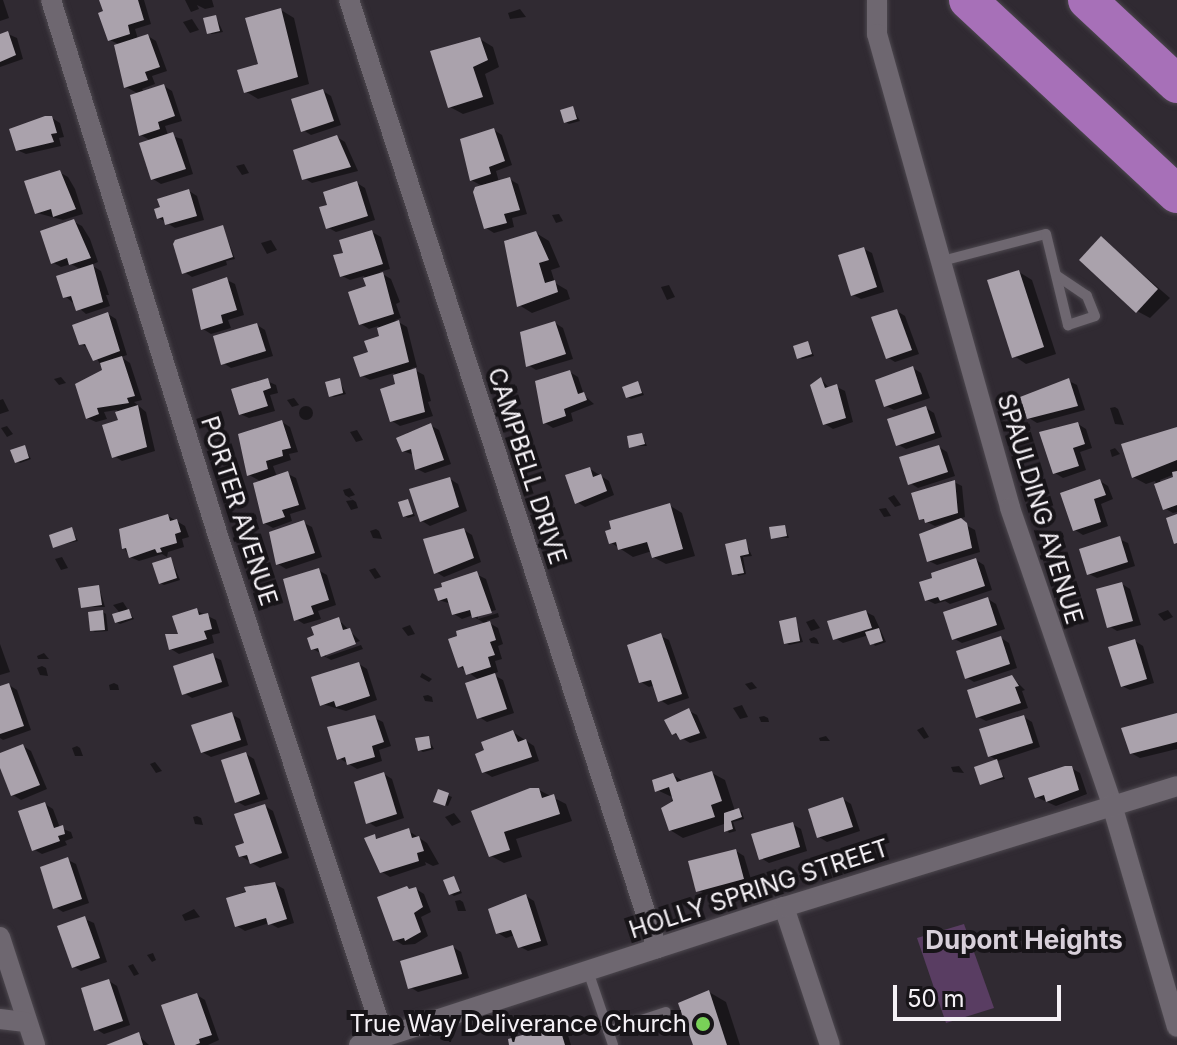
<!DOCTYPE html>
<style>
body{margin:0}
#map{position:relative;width:1177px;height:1045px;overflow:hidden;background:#302a32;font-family:Inter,sans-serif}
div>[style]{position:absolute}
.green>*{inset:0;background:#593d62}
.shadow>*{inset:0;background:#0007}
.round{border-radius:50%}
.building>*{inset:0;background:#aaa2ac}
.roads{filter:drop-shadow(0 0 2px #4d484f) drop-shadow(0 0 2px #4d484f)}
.lane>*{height:10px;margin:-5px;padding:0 5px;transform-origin:5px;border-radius:5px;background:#6e6770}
.street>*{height:20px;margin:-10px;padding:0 10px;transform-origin:10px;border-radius:10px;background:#6e6770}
.highway>*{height:38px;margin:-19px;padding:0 19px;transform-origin:19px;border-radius:19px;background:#a770b8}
.dots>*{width:22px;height:22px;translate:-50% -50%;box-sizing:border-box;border:4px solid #171418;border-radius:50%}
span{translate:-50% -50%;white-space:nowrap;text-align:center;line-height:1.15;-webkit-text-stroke:8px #171418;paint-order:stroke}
.street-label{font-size:24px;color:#f5f1f6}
.poi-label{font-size:24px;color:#f5f1f6}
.right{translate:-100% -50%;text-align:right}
.neighbourhood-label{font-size:26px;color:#d8d0da;font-weight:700}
.scale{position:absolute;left:893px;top:985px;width:168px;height:36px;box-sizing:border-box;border:4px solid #f5f1f6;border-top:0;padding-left:10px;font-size:24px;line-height:28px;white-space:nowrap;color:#f5f1f6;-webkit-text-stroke:6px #171418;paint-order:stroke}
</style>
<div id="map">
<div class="green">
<i style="clip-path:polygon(964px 924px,994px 1008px,946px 1023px,917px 938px)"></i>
</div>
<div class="shadow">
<i style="clip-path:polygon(0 0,3px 0,9px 18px,0 21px)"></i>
<i style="clip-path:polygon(102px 0,144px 0,151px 24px,135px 29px,138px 39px,148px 36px,156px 41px,167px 71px,152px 76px,155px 84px,142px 89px,144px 92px,164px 86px,172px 91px,182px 121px,165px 126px,168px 135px,182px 139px,193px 174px,161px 184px,153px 179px,151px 141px,141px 135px,139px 94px,126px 87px,120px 45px,110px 40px)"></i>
<i style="clip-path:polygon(185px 0,212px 0,214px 7px,205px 9px,197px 5px,199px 9px,191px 12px)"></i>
<i style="clip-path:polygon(520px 9px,526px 17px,510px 19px,508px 13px)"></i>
<i style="clip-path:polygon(281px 10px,294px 18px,309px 84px,258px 99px,245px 91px,260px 65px)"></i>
<i style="clip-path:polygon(216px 17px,223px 32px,212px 34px,209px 32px)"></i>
<i style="clip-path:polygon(192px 19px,199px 30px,190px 33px,183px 22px)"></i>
<i style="clip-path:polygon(8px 34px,17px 38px,23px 59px,0 67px,0 36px)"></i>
<i style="clip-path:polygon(480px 39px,493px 47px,499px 67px,485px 74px,494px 104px,463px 114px,450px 107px)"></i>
<i style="clip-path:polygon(323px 91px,331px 96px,341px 125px,311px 135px,303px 130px)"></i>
<i style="clip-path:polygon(573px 109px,580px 121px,569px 124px,566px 122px)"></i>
<i style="clip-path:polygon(52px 118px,60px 123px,64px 137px,59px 138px,61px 146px,26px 154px,17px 150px)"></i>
<i style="clip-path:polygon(494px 130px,502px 135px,512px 165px,496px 171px,499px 182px,509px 179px,518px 184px,527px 214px,512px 218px,514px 227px,494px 233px,486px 228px,484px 187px,471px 180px)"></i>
<i style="clip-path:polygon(337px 137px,345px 142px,358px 171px,312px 183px,304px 178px)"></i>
<i style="clip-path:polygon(244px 164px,249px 173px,242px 175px,236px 166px)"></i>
<i style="clip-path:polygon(59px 172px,68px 177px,75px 189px,83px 214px,63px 220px,37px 213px)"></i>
<i style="clip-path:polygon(357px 183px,365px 188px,375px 220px,336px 232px,327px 227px,330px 206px)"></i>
<i style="clip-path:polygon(189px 191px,197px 196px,204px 220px,175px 228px,159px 218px,162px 208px)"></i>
<i style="clip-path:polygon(559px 214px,563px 221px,556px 223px,552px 215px)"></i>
<i style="clip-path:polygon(74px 222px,82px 226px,90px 239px,98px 262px,91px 265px,101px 271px,109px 295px,106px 295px,110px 306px,86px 314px,65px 296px,82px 270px,71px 264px,61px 267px,52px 262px)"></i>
<i style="clip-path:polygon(223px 227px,235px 259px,226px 261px,227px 265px,192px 277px,184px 272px)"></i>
<i style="clip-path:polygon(372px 232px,381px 237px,390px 269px,379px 272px,391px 279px,400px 302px,396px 304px,401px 318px,395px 320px,407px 327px,417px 367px,411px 368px,424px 375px,431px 401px,428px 402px,433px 416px,400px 426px,392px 421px,398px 386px,394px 373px,370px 380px,361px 375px,382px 337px,378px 326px,369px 329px,361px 324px,368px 288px,364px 276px,350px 280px,342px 276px,345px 254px)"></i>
<i style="clip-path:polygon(536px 233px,549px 241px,560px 267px,551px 270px,555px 283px,567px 290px,570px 299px,532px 313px,519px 305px)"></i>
<i style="clip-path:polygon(1102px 239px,1170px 298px,1150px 318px,1137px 311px)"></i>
<i style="clip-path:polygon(271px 240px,277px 250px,267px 254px,261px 243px)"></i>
<i style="clip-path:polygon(864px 249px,872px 253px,884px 292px,861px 299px,853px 295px)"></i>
<i style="clip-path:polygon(1019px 272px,1032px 280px,1056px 354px,1026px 364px,1014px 356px)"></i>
<i style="clip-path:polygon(227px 280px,235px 284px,244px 315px,228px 320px,231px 328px,211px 334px,203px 329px)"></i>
<i style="clip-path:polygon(669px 285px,675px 297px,667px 300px,661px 287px)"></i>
<i style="clip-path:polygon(897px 311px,905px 316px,919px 354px,895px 362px,887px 357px)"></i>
<i style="clip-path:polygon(108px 314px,116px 319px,127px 355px,121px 357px,130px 363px,142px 400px,134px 402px,146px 412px,155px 451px,122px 461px,114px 456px,121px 421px,117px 410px,104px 412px,107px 419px,96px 422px,87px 418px,105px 371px,90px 349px,81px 344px)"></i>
<i style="clip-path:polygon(555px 323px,563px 328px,573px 359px,536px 370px,528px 365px)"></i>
<i style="clip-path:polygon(257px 325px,265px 330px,273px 356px,231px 368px,223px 363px)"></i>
<i style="clip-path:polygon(808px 343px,814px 356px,802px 359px,799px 357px)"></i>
<i style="clip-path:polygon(913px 368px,921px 373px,930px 398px,894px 410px,886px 406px)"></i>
<i style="clip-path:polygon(570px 372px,578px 377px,584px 395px,594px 404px,571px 413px,573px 421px,553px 428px,545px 423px)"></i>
<i style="clip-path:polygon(61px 377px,66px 383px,59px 385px,54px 379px)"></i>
<i style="clip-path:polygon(821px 379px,830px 389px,837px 387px,845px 391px,853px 422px,833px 429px,825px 424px)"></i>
<i style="clip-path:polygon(339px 380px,346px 394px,334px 397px,330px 395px)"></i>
<i style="clip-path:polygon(267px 381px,276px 385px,278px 393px,270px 395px,275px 411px,249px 418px,240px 414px)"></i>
<i style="clip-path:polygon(1069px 381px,1077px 385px,1085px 410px,1037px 423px,1029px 418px)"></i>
<i style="clip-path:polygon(638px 383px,644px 395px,631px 399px,628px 397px)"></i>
<i style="clip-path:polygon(294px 398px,299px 405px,292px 407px,287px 400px)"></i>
<i style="clip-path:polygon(3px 399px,9px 411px,0 414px,0 400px)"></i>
<i class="round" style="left:299px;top:406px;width:14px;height:14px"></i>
<i style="clip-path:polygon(1115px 407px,1118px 409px,1124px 425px,1115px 424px,1110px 408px)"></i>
<i style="clip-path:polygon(926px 408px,934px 413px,942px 437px,906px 449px,897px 444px)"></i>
<i style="clip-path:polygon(282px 422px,290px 427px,298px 452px,289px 454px,291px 460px,273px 466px,277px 477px,288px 474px,296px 478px,306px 509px,290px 514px,292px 521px,273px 528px,264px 523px,262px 482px,249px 475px)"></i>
<i style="clip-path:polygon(1078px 424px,1086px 429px,1092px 448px,1080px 452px,1086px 470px,1063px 478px,1055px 473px)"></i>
<i style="clip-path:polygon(430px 425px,439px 430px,451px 464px,425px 473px,417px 469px,414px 455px,403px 451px,407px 433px)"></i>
<i style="clip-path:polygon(7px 426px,13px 434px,7px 437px,1px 428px)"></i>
<i style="clip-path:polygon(evenodd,1177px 429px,1177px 512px,1173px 513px,1164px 508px,1155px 481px,1146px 484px,1133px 477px,1177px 429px,1175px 474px,1176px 478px,1161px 483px,1160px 480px,1175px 474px)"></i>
<i style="clip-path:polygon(357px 430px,363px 440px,356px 442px,350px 432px)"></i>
<i style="clip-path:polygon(642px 435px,647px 446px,631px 446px)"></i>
<i style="clip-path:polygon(24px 447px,31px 459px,20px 463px,16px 461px)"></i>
<i style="clip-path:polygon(939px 447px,947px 452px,955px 476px,918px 488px,910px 483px)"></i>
<i style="clip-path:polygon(1115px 448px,1120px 454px,1112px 457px,1110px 450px)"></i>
<i style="clip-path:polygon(590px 469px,609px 481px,614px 495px,585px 507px,577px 502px)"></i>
<i style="clip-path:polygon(450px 479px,458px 484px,467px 511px,430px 526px,422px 521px)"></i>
<i style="clip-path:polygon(1100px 481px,1108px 486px,1113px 499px,1101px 504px,1108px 526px,1083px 535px,1075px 530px)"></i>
<i style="clip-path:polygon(954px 482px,962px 486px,965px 517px,935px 526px,921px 519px)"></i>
<i style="clip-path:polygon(350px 488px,355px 495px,349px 497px,356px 502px,358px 508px,351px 510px,346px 501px,353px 500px,345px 495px,343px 490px)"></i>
<i style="clip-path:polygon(894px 495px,901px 505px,895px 507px,888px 498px)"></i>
<i style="clip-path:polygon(407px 501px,415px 516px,408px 518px,405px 516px)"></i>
<i style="clip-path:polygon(669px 505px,682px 513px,695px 556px,666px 564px,653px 557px,652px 551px,633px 557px,610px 542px)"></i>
<i style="clip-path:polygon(886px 508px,891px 516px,884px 517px,879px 509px)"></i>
<i style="clip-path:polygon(168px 516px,185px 526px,189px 537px,182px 539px,184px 547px,168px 552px,167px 557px,162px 554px,139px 561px,130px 557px,124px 548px)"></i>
<i style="clip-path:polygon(304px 523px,312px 527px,322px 557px,286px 569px,278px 564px)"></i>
<i style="clip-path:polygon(962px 523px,975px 530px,980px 552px,937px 565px,929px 561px)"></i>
<i style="clip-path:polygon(785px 527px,789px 538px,773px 537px)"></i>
<i style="clip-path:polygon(71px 529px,78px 541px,55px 546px)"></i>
<i style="clip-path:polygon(376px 529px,379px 531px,382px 539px,373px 538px,370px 531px)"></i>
<i style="clip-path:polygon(464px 530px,472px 535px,481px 562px,444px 577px,436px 572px)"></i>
<i style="clip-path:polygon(1119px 539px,1128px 543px,1135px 566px,1097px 578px,1089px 574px)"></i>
<i style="clip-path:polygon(745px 541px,752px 556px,743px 557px,746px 574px,738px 576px,728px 545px)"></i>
<i style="clip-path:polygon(62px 557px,68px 568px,61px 570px,55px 559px)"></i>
<i style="clip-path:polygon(171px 559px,180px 580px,164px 585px,160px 583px)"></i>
<i style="clip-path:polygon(976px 560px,984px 565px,992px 590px,950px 604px,945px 601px,935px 604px,927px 600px)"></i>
<i style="clip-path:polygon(375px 568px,381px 577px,375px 579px,369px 570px)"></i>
<i style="clip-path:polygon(318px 570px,327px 575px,336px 605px,318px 611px,321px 619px,304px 624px,296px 619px)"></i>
<i style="clip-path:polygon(478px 575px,486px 579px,496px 610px,478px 615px,478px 619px,498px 613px,499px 617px,486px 621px,498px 628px,503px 644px,498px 646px,502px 659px,495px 661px,498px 672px,492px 674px,503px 680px,514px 713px,487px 722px,479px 717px,479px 680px,459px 666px,486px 624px,474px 617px,473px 615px,462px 619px,454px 614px,451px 604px,439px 600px)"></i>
<i style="clip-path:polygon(1122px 584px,1130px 589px,1141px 625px,1117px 631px,1109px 626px)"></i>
<i style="clip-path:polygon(99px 587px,105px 607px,82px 607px)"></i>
<i style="clip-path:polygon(988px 599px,996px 604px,1005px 629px,962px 643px,953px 638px)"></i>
<i style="clip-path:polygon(123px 602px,134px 619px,120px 624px,116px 622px,121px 614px,113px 605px)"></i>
<i style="clip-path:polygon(1168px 610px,1173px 617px,1164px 621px,1158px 614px)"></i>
<i style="clip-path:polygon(197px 611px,216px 620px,220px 633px,212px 635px,214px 643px,179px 654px,171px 649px,168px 635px,177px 636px)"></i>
<i style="clip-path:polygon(103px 612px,106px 614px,108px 631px,95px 632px,91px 630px)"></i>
<i style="clip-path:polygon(866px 612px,874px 616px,886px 642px,875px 646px,869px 635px,843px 643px,835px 638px)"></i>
<i style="clip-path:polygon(795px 619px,803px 642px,789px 645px,786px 643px)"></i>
<i style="clip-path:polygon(814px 619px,820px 628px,811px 631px,806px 622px)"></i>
<i style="clip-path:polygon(339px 620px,360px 641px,326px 653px,326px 657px,361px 645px,363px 649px,331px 660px,322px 655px,322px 654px,313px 649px)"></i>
<i style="clip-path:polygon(410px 625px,415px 634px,408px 636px,402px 628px)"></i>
<i style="clip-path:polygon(661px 636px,669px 640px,689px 698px,668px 705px,660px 700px,655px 685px,649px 687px,641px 682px)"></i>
<i style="clip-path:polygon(814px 637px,817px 639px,819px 644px,811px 643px,809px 639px)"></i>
<i style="clip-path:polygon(1001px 638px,1009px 643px,1017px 668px,974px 682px,966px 677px)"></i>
<i style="clip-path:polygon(1135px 641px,1143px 646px,1154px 683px,1130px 690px,1122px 686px)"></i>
<i style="clip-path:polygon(0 644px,10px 672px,0 675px)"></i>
<i style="clip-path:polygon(44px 653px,49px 659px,38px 659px,37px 656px)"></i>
<i style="clip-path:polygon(212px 656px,221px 660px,229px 686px,192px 698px,184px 693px)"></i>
<i style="clip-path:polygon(359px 664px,367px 669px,377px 700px,346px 711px,322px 704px)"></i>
<i style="clip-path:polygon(42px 666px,46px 668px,48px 676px,40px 675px,37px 668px)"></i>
<i style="clip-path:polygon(422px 673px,432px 679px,429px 682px,420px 677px)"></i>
<i style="clip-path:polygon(1012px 677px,1025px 690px,1022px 691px,1028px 708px,986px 721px,978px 717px)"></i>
<i style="clip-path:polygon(752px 682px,757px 688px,750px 690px,745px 684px)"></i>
<i style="clip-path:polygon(114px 683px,118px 685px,119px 690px,110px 690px,109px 685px)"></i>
<i style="clip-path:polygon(9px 685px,17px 690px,31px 730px,3px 740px,0 738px,0 688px)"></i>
<i style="clip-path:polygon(428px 695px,432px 697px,433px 702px,425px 701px,423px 696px)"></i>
<i style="clip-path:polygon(742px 705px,748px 717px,740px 719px,733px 708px)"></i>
<i style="clip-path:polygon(689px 711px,697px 715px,707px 738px,690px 743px,673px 733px)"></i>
<i style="clip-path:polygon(231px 714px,240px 719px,248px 745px,211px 757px,202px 752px)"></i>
<i style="clip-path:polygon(1177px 715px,1177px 749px,1140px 758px,1131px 753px)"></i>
<i style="clip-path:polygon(764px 716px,768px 718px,769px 722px,761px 722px,759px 717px)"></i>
<i style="clip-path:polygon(1024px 717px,1032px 722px,1040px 747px,998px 761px,990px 756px)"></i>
<i style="clip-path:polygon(375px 718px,383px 722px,391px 746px,379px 750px,382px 761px,357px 769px,339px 758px)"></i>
<i style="clip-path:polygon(923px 727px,929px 737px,924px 739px,917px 730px)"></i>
<i style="clip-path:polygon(513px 732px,534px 746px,539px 761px,492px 777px,484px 772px)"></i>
<i style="clip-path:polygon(826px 736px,830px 741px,820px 741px,819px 738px)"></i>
<i style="clip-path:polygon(428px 738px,434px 749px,423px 752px,419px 750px)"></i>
<i style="clip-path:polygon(23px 746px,31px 751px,47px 789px,21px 800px,13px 795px,0 756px)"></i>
<i style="clip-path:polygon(77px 746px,80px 748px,83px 756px,75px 756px,72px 748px)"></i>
<i style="clip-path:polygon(246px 754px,254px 759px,268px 799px,245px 806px,236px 801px)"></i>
<i style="clip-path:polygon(155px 762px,162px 771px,156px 773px,150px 764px)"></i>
<i style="clip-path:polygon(997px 762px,1005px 779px,982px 783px)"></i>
<i style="clip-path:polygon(959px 766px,964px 773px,953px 772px,951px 767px)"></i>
<i style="clip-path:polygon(1071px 768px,1080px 773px,1087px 794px,1056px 806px,1036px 797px)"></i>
<i style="clip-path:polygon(712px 773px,725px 780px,735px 811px,742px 812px,744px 819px,733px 822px,736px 831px,729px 833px,724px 824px,683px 838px,670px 830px,672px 797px,657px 790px,673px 775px,685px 782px)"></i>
<i style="clip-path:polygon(384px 774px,392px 779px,404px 818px,376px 827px,368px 822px)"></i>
<i style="clip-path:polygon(539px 790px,566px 804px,572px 821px,516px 839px,522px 857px,504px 863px,491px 856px,474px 812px)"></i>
<i style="clip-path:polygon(439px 792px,452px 797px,448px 806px,439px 803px)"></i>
<i style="clip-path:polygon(843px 799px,851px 804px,860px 831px,827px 842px,819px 837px)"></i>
<i style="clip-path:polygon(45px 804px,53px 809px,60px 828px,71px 832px,73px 838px,65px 841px,67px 845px,42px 854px,33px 849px)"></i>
<i style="clip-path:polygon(265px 806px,273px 811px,289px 858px,260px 868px,241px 856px)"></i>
<i style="clip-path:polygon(454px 813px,461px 822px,452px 826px,445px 817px)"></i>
<i style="clip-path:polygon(197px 816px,201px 818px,203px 825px,195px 824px,193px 817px)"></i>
<i style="clip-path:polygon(792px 824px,801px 829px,807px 851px,769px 863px,761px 858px)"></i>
<i style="clip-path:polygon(409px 831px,427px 843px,439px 864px,433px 866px,425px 862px,426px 865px,390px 877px,382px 872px,367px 839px,374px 837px,380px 840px)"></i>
<i style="clip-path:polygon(736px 851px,744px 856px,752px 883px,706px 895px,698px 890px)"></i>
<i style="clip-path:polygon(68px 860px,76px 864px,89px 903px,63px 912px,55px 907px)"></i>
<i style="clip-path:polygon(454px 879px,462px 893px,454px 896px,451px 894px)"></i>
<i style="clip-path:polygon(275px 884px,284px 889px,294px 923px,278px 928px,269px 923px,245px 931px,237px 926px,229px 899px,256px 886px)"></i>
<i style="clip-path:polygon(416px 889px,424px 894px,431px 912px,421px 917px,428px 936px,415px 944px,403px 945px,395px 940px)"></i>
<i style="clip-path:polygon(526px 896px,534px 901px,548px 945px,528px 951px,519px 946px,515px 935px,506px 938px,498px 933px)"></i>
<i style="clip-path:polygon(460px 900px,463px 902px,466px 911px,458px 911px,455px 901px)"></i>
<i style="clip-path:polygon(194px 909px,200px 917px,185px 921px,182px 915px)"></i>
<i style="clip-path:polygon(85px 919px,94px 923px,107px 962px,81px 971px,73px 966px)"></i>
<i style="clip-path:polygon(453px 947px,461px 952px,469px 978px,418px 992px,410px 987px)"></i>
<i style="clip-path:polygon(153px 953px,156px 960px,152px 962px,147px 955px)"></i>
<i style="clip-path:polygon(133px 964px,139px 974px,134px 976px,128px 966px)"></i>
<i style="clip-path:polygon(109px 981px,117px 986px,130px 1025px,104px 1034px,96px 1029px)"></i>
<i style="clip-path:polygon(709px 992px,726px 1002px,740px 1045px,696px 1045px)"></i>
<i style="clip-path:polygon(197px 995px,205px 1000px,219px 1040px,208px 1045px,177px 1045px)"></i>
<i style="clip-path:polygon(559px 1028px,567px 1032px,571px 1045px,511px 1045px)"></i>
<i style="clip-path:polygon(138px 1035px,149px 1045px,111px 1045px)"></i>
</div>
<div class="building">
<i style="clip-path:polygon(99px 0,138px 0,144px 20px,128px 25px,130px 34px,108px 41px,98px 13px,103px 11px)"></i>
<i style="clip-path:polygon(281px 8px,298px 77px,244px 93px,237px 70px,258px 64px,245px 18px)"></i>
<i style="clip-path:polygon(216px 15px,220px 31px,207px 34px,203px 18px)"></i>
<i style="clip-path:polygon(8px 31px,16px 55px,0 62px,0 34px)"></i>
<i style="clip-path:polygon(148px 34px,160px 67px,145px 72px,148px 80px,124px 88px,114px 45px)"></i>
<i style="clip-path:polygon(480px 37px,488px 60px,473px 67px,483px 97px,448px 108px,430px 51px)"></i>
<i style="clip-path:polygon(164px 84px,175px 116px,158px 122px,160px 129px,139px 136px,130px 95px)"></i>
<i style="clip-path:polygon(323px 89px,334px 121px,301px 132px,291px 99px)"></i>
<i style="clip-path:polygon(573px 106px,577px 119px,564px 123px,560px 110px)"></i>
<i style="clip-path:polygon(45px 116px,52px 116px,57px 133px,51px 134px,54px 142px,16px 151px,9px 129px)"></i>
<i style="clip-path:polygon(494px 128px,505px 161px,489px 167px,491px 174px,470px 181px,460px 139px)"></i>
<i style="clip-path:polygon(173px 132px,186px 169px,151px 180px,139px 143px)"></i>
<i style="clip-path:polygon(337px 135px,351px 167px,302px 180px,293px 150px)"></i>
<i style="clip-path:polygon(60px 170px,76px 209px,53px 217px,51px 209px,35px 214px,24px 181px)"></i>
<i style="clip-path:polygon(510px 177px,520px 210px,504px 214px,507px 223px,484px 229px,473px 192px,475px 187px)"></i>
<i style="clip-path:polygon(357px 181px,368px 216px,326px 229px,319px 207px,327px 205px,323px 192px)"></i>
<i style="clip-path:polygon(189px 189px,197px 216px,165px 225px,163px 217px,157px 219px,154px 209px,160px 207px,157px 199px)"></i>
<i style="clip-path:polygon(74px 219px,91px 258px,69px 265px,67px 258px,51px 264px,40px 231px)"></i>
<i style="clip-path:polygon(223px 225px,233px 257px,182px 274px,173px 244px,175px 240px)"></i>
<i style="clip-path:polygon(372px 230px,383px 264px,340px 277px,333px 255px,343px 253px,339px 240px)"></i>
<i style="clip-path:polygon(536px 231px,549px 260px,539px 263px,545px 283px,555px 280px,558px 292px,517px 307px,504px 241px)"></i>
<i style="clip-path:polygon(1101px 236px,1158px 289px,1136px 313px,1079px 260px)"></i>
<i style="clip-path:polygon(864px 247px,877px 287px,851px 296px,838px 255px)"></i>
<i style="clip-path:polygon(93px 264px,103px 302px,76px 311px,71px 296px,63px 298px,56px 276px)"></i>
<i style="clip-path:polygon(1019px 270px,1044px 347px,1012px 358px,987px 280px)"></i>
<i style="clip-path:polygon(383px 272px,394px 314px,359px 325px,348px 292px,366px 286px,363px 278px)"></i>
<i style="clip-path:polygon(227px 277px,237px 310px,221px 315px,223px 323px,201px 330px,192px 289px)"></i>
<i style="clip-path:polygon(897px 309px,912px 350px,886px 359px,871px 317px)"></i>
<i style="clip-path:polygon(108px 312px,120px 351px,93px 361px,85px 344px,79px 345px,72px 325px)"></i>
<i style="clip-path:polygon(399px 320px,409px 362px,360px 377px,353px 357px,368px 352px,364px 341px,379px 336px,377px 328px)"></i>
<i style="clip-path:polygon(555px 321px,566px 354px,526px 367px,520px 332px)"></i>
<i style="clip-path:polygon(257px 323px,266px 351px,221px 365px,213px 336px)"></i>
<i style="clip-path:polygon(808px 341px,812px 354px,797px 359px,793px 346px)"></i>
<i style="clip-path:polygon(122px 356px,135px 396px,127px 398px,129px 403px,97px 408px,99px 414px,86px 419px,75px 384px,102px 370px,100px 363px)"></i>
<i style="clip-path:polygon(913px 366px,922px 394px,884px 407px,875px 380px)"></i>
<i style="clip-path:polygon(416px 368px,425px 412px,390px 422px,380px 389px,395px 384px,393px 375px)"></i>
<i style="clip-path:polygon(570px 370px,578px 394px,584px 392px,587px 400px,564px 409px,566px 416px,543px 424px,535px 381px)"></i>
<i style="clip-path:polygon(821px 377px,825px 388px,837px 384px,846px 418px,823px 425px,810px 385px)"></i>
<i style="clip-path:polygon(268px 378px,271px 388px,263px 391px,268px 406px,239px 415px,231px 389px)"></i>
<i style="clip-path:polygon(340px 378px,343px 393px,329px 397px,325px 382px)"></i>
<i style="clip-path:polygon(1069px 378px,1078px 406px,1027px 419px,1020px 397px)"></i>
<i style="clip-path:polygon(638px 381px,642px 393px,626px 398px,622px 387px)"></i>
<i style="clip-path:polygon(138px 405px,147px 447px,112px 458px,102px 425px,118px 420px,115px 412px)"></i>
<i style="clip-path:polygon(926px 406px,935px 433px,896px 446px,887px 419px)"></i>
<i style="clip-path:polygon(282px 420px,291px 448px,282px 450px,283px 456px,266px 461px,268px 469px,247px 476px,238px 434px)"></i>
<i style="clip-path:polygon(1078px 422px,1085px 444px,1073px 448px,1079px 466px,1053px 474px,1039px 432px)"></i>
<i style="clip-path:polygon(431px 423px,444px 460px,415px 470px,411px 449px,402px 452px,396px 438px)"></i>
<i style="clip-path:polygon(1177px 427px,1177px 460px,1132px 478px,1121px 444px)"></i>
<i style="clip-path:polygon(642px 433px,645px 444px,629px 448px,627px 436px)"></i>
<i style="clip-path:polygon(25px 445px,29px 458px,15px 463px,10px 450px)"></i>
<i style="clip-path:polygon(939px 445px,948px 472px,908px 485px,899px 457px)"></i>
<i style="clip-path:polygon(590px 467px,593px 477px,601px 474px,607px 491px,575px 504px,565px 475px)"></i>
<i style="clip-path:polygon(288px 471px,299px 505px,282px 510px,285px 517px,263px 524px,253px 483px)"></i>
<i style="clip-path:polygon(1177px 471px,1177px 505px,1163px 510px,1154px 484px,1173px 477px,1172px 472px)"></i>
<i style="clip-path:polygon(450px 477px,459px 507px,420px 522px,409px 489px)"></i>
<i style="clip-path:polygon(1100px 479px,1106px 495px,1094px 499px,1101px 522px,1073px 531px,1060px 493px)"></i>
<i style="clip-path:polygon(955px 480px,958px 513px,925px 523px,924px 519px,919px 520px,911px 493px)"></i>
<i style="clip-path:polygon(408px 499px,413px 514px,403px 517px,398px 502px)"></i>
<i style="clip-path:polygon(670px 503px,683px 549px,652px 558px,647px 542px,618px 550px,616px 542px,609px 544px,605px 531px,611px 529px,609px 521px)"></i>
<i style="clip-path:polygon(168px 514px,170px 521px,177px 519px,181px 532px,175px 534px,177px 543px,160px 548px,162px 552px,157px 553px,155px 549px,129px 558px,126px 548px,122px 549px,119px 529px)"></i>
<i style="clip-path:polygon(1177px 514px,1177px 543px,1174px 544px,1166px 518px)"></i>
<i style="clip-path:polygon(961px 518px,967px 523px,972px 548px,927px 562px,919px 534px)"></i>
<i style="clip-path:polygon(304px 520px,315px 553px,276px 565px,269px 532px)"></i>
<i style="clip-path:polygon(785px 525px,787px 536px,771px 539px,769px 527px)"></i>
<i style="clip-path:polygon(72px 527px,76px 540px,53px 548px,49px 535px)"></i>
<i style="clip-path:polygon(464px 528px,474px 558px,434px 574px,423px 539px)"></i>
<i style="clip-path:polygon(1120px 536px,1128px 562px,1087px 575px,1079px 549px)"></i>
<i style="clip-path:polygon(746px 539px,749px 554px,740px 556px,744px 573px,732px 575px,725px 544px)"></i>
<i style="clip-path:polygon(171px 557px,177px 578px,159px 584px,152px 563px)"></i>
<i style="clip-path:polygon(976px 558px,985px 586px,940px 601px,938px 597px,925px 601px,919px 582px,932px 578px,931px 573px)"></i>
<i style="clip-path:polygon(319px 568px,329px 600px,311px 606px,314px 614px,294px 621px,283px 579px)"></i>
<i style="clip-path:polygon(477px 571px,492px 613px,472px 618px,470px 610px,452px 615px,447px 598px,438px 601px,434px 589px,442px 587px,441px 583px)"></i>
<i style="clip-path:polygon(1122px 582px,1133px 621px,1107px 628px,1096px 589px)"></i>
<i style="clip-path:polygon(99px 585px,102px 605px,81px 608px,78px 588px)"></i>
<i style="clip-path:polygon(988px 597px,997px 625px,952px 640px,943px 612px)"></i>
<i style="clip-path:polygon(197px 608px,199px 615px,208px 613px,212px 629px,204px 631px,207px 639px,169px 650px,165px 634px,178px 634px,172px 616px)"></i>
<i style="clip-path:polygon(129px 609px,132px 618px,115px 623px,112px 614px)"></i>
<i style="clip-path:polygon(103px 610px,105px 630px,90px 631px,88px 612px)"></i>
<i style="clip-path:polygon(866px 610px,872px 628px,833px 640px,827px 621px)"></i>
<i style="clip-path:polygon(339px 617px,343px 630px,350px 628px,356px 644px,321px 657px,318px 648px,311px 650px,307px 638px,314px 635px,311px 627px)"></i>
<i style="clip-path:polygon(796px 617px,800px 641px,784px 644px,779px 621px)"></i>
<i style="clip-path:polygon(490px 621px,496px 640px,490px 642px,495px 655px,488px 657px,491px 667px,466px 675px,463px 666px,458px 668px,448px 639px,457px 636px,456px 631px)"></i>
<i style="clip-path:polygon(879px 628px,883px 641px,870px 645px,865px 632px)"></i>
<i style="clip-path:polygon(661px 633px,682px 694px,658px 702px,651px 680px,639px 683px,627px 645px)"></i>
<i style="clip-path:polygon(1001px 636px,1010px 664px,965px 679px,956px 651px)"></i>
<i style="clip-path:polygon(1135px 639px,1147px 679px,1121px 687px,1108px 647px)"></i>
<i style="clip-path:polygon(213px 653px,222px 682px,182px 695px,173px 666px)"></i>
<i style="clip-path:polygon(359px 662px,370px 696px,336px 707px,334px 701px,320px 706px,311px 677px)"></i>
<i style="clip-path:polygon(495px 673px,507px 709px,477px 719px,465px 683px)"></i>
<i style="clip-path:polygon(1012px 675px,1019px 686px,1015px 687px,1021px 703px,976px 718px,967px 690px)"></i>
<i style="clip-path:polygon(9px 683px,24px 726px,0 734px,0 686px)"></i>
<i style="clip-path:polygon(689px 708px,700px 733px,680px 740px,676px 733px,672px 735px,664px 720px)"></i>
<i style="clip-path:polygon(232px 712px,241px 740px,201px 753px,191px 725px)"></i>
<i style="clip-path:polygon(1177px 713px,1177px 742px,1130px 754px,1121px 728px)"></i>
<i style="clip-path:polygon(375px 715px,384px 742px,372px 746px,375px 757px,347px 765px,345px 757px,337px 760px,327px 727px)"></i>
<i style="clip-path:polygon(1024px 715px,1033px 743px,988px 757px,979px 729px)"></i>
<i style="clip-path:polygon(513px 730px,518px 742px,526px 739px,532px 757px,482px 773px,475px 754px,484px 750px,481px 742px)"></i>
<i style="clip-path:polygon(429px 736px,431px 748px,418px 751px,415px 738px)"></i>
<i style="clip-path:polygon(23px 744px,40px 785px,11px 796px,0 768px,0 753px)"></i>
<i style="clip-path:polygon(246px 752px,260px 794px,235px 803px,221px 760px)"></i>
<i style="clip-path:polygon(997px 759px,1003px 777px,980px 785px,974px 767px)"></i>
<i style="clip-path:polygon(1065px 766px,1072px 766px,1079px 790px,1046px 802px,1044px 795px,1035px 798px,1028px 778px)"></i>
<i style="clip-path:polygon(712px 771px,722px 801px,711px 805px,715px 817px,669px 831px,661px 808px,673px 801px,669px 787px,655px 792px,652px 780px,673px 773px,677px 782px)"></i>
<i style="clip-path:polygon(384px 772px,397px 814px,366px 824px,354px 782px)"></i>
<i style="clip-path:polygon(530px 788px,539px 788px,542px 798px,554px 794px,560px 814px,504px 832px,510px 850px,489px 857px,471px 811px)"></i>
<i style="clip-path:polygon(438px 789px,449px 793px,445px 806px,433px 802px)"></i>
<i style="clip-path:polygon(843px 797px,853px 827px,817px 838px,808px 809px)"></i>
<i style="clip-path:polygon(45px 802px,54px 828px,63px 825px,65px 834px,58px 836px,60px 841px,32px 851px,18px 811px)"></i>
<i style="clip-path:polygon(265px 804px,282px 853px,250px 864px,247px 855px,239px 857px,235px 846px,244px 843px,234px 814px)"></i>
<i style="clip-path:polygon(739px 808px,742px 817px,731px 821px,733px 829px,724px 832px,724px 813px)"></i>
<i style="clip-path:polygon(793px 822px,800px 847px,759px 860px,751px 834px)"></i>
<i style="clip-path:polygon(409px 828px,412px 838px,419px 836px,424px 851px,417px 853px,419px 861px,380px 873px,364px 838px,375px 834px,376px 839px)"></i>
<i style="clip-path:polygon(736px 849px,744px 879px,696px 892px,688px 861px)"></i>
<i style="clip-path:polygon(68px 857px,82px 899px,53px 909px,40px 867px)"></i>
<i style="clip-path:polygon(454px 876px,460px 891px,449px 895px,443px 880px)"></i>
<i style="clip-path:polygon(275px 882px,287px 919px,268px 925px,266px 918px,235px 927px,226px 898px,246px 892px,244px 887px)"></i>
<i style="clip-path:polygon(407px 886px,409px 889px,416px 887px,423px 907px,414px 913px,421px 932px,405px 941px,404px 938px,393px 941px,377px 897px)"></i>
<i style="clip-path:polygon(526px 894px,541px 941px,518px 948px,511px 930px,496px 934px,488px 909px)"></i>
<i style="clip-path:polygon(85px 916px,100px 958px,72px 968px,57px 926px)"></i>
<i style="clip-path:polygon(453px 945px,462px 974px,408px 989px,400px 961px)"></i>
<i style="clip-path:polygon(109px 979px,123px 1021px,94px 1031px,81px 988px)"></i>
<i style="clip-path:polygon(709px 990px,727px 1045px,693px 1045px,678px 1003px)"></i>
<i style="clip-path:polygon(197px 993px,212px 1035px,199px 1039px,200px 1043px,195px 1045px,175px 1045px,161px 1005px)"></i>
<i style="clip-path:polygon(559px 1025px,565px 1045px,509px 1045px,508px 1039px)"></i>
<i style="clip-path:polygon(139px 1032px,143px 1045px,106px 1045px)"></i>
</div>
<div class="roads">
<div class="lane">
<i style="left:942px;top:261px;width:107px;rotate:-14.6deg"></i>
<i style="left:1046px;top:234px;width:94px;rotate:76.4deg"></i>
<i style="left:1068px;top:325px;width:28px;rotate:-18deg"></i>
<i style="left:1095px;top:316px;width:22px;rotate:-112deg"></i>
<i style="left:1087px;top:296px;width:36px;rotate:-146deg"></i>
<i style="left:588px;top:971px;width:78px;rotate:71.3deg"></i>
<i style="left:608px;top:1031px;width:61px;rotate:-18.1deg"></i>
</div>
<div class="street">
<i style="left:51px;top:0;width:565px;rotate:72.69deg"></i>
<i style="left:219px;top:539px;width:525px;rotate:71.67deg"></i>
<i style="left:349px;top:0;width:997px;rotate:72deg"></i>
<i style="left:877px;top:0;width:34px;rotate:90deg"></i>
<i style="left:877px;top:34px;width:492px;rotate:74.3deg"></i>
<i style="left:1010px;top:508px;width:314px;rotate:71deg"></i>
<i style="left:1112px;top:805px;width:231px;rotate:73.7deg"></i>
<i style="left:784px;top:907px;width:145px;rotate:71.6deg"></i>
<i style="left:0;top:937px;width:114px;rotate:72deg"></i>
<i style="left:0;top:1019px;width:26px;rotate:7deg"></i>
<i style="left:359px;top:1045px;width:447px;rotate:-18deg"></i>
<i style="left:784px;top:907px;width:411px;rotate:-17.1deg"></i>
</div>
<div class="highway">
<i style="left:968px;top:0;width:285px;rotate:42.9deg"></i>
<i style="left:1087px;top:0;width:123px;rotate:43deg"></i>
</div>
</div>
<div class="dots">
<i style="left:703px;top:1024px;background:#79d158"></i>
</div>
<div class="street-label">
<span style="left:527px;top:466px;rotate:72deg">CAMPBELL DRIVE</span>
<span style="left:1040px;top:509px;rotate:73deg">SPAULDING AVENUE</span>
<span style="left:239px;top:511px;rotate:72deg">PORTER AVENUE</span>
<span style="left:759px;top:889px;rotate:-18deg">HOLLY SPRING STREET</span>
</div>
<div class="poi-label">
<span class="right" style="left:687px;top:1024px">True Way Deliverance Church</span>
</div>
<div class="neighbourhood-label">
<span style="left:1024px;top:940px">Dupont Heights</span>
</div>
<div class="scale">50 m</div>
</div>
